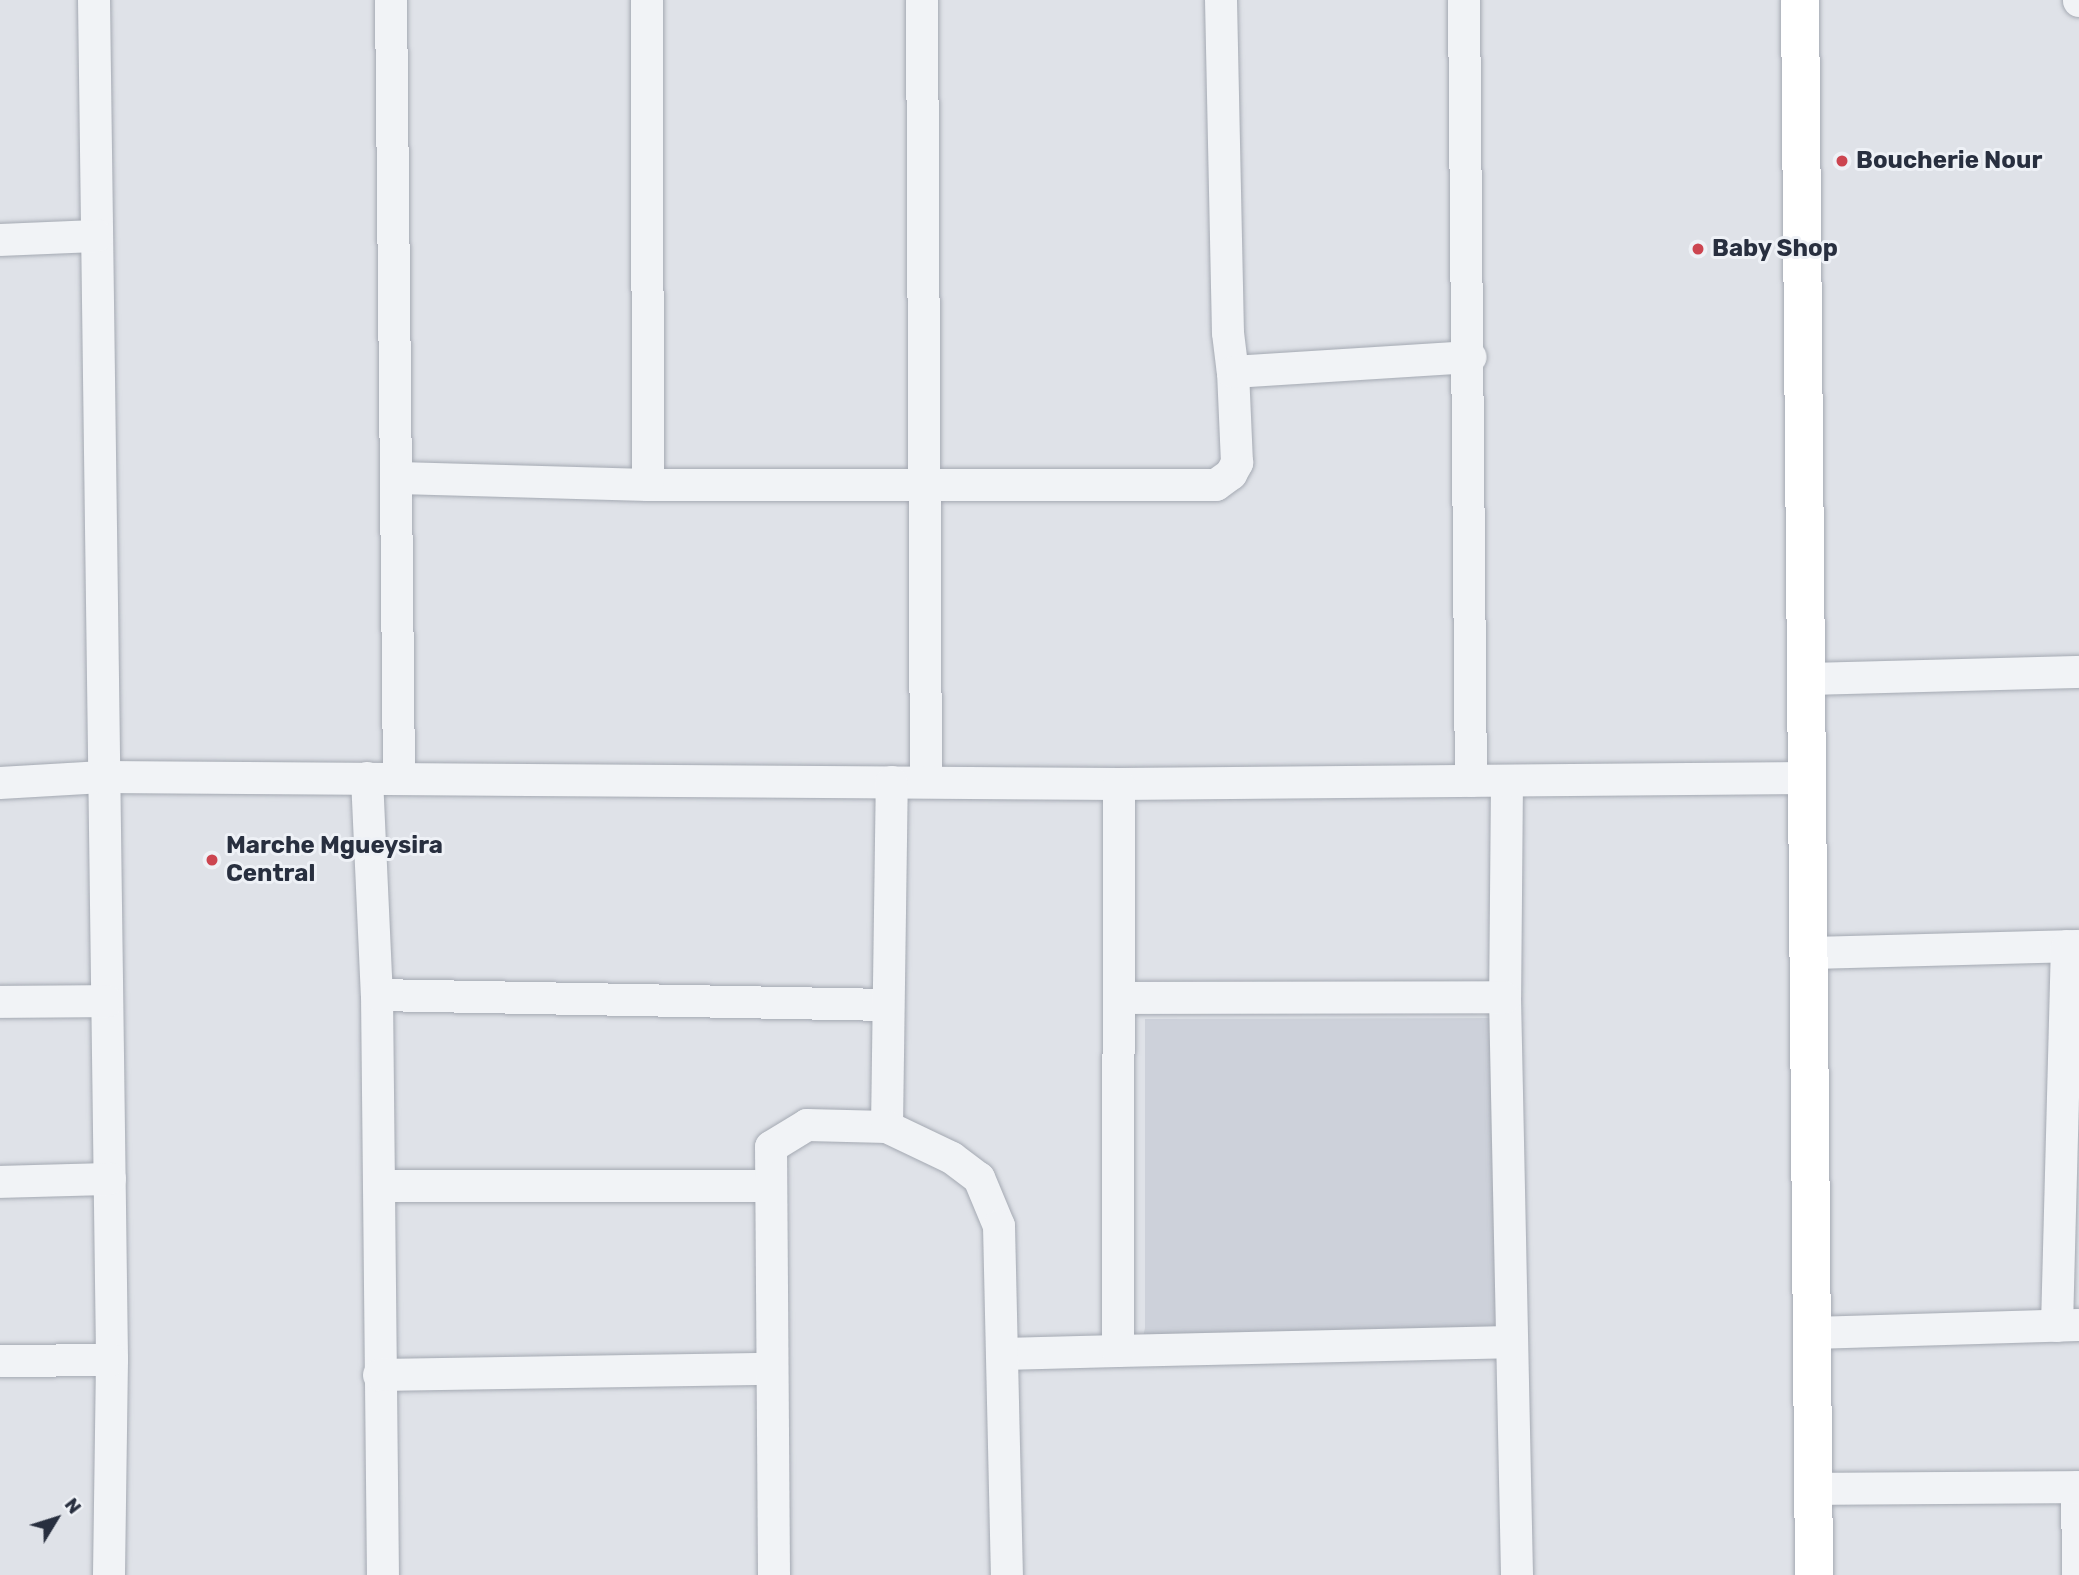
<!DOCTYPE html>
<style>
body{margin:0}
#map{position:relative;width:2079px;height:1575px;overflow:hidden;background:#dfe2e8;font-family:Rubik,sans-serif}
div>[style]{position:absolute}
.built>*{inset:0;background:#cdd1da}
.roads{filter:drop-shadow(0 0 2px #a4a9b2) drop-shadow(0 0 2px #a4a9b2)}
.minor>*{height:32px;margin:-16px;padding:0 16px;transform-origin:16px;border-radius:16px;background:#f1f3f6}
.primary>*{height:38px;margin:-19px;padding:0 19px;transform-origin:19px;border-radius:19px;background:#fff}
.dots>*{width:19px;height:19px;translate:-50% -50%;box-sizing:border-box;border:4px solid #eef1f6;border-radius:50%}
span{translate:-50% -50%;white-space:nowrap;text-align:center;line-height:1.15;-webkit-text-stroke:6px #eef1f6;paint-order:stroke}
.poi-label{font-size:24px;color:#282f3f;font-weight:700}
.left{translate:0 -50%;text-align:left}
.north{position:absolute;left:21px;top:1484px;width:70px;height:70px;-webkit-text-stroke:5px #eef1f6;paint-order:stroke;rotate:52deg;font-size:19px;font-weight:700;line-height:28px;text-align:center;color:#282f3f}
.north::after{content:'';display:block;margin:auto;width:24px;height:32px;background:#282f3f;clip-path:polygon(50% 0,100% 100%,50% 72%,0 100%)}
</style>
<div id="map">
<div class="built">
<div style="clip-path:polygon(1490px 1018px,1500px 1336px,1141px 1345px,1145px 1328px,1145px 1019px)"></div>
</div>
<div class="roads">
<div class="minor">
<div style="left:94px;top:0;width:1360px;rotate:89.24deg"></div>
<div style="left:112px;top:1360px;width:215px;rotate:90.8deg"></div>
<div style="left:391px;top:0;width:778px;rotate:89.41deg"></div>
<div style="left:647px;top:0;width:485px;rotate:89.9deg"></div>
<div style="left:648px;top:485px;width:568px"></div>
<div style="left:1216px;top:485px;width:19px;rotate:-36deg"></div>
<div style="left:1231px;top:474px;width:13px;rotate:-61deg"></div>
<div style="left:1237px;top:463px;width:91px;rotate:-92.5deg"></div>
<div style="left:922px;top:0;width:781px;rotate:89.71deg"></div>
<div style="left:1221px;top:0;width:333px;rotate:88.8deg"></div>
<div style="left:1228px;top:333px;width:39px;rotate:83deg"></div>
<div style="left:1233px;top:372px;width:238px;rotate:-3.6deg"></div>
<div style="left:1464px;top:0;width:781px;rotate:89.49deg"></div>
<div style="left:2079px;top:0;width:1px;rotate:90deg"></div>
<div style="left:0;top:240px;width:97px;rotate:-2.4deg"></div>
<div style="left:399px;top:478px;width:249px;rotate:1.6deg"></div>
<div style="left:1806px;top:679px;width:273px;rotate:-1.5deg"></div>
<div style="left:367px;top:778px;width:217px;rotate:87.4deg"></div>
<div style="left:377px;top:995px;width:580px;rotate:89.41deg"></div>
<div style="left:1507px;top:781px;width:216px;rotate:90.5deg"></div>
<div style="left:1505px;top:997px;width:578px;rotate:88.81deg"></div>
<div style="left:0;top:783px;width:103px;rotate:-3.3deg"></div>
<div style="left:103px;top:777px;width:1016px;rotate:0.39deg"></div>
<div style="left:1119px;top:784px;width:688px;rotate:-0.5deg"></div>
<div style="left:1809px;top:953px;width:270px;rotate:-1.5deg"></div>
<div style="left:377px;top:995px;width:511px;rotate:1.12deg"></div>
<div style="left:1119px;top:998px;width:386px;rotate:-0.1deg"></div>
<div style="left:0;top:1002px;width:107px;rotate:-0.5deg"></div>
<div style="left:887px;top:1127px;width:345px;rotate:-89.2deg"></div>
<div style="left:0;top:1182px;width:110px;rotate:-1.6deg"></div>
<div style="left:379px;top:1186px;width:391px"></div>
<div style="left:2057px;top:1326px;width:380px;rotate:-88.5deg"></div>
<div style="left:1812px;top:1333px;width:267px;rotate:-1.7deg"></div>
<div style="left:1118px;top:1351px;width:394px;rotate:-1.3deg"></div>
<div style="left:1003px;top:1354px;width:115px;rotate:-1.5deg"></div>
<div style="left:1118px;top:1351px;width:567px;rotate:-89.9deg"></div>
<div style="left:0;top:1361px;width:112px;rotate:-0.5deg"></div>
<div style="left:379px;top:1375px;width:393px;rotate:-0.9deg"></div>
<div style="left:2077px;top:1487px;width:88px;rotate:89.3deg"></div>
<div style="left:1814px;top:1489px;width:265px;rotate:-0.4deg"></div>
<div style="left:774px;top:1575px;width:428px;rotate:-90.4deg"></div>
<div style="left:771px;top:1147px;width:42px;rotate:-31.4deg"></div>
<div style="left:807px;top:1125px;width:80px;rotate:1.4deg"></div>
<div style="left:887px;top:1127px;width:72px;rotate:25.5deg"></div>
<div style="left:952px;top:1158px;width:34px;rotate:37deg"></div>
<div style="left:979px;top:1178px;width:52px;rotate:67.4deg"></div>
<div style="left:999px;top:1226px;width:349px;rotate:88.7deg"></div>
</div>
<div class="primary">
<div style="left:1800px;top:0;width:1575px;rotate:89.49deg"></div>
</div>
</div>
<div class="dots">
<div style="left:1842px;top:161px;background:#cc4550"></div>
<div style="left:1698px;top:249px;background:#cc4550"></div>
<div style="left:212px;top:860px;background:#cc4550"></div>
</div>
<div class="poi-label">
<span class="left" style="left:1856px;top:161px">Boucherie Nour</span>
<span class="left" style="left:1712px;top:249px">Baby Shop</span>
<span class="left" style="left:226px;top:860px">Marche Mgueysira<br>Central</span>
</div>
<div class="north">N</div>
</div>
